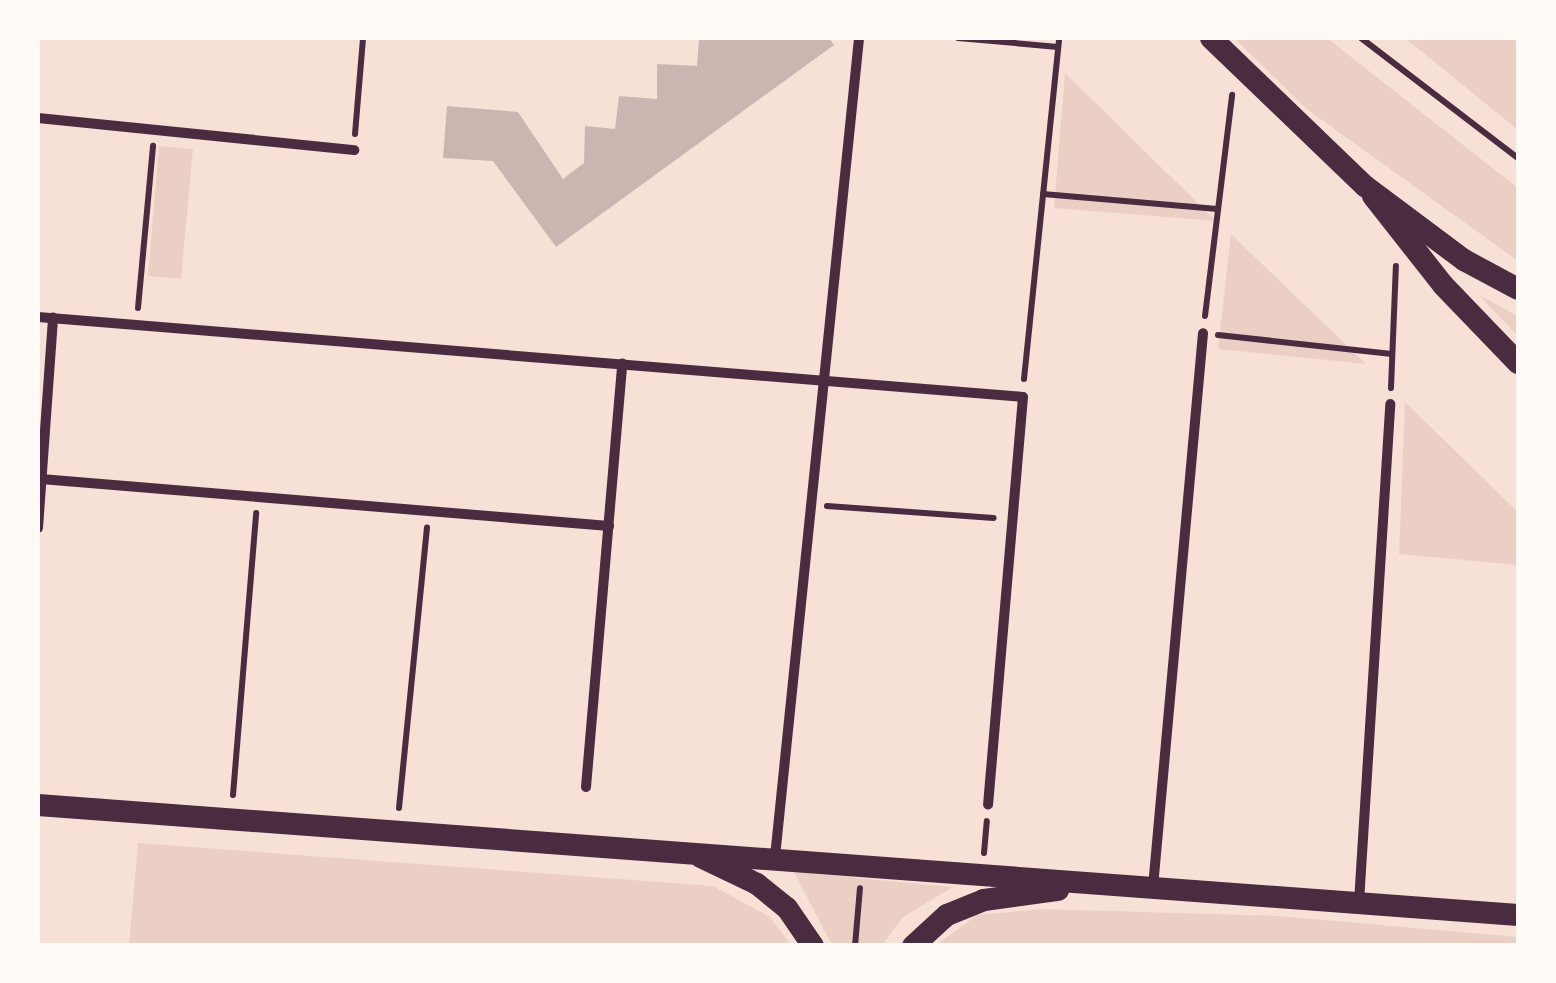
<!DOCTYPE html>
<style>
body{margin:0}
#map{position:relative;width:1556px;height:983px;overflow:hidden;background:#f7e1d7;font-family:"Asap Condensed",sans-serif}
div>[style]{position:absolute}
.green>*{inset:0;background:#ebcfc5}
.building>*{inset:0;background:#ccb4b1}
.path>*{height:6px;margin:-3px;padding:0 3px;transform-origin:3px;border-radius:3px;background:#4a2c40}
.service>*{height:6px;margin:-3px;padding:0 3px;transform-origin:3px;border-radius:3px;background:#4a2c40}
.minor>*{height:10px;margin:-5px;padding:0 5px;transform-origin:5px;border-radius:5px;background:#4a2c40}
.primary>*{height:22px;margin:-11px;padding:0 11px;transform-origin:11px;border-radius:11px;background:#4a2c40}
.trunk>*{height:22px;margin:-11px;padding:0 11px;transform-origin:11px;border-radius:11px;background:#4a2c40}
span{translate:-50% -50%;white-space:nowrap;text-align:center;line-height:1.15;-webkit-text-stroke:8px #fffaf5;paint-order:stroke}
.frame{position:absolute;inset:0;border:40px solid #fffaf5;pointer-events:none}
</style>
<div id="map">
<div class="green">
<div style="clip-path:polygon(1234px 38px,1327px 38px,1518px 188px,1518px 261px,1308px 110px)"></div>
<div style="clip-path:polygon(1405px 38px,1518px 38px,1518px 130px)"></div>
<div style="clip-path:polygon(1065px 73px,1216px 221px,1054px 208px)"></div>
<div style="clip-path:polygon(159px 146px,193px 149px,181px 279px,148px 276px)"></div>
<div style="clip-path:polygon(1231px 234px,1366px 364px,1218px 349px)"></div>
<div style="clip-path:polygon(1479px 295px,1518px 316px,1518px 336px)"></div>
<div style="clip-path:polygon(1405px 402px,1518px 512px,1518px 565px,1399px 554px)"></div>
<div style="clip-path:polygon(138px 843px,713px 886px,770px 917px,791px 945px,129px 945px)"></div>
<div style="clip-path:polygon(794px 872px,953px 887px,903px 917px,882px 945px,832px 945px)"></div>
<div style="clip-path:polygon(1042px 909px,1278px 916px,1518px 937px,1518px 946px,935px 946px,977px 915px)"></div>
</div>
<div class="building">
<div style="clip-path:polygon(699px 38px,829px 38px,834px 45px,556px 247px,493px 161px,443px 158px,447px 106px,518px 112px,563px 179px,584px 163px,585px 126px,615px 129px,619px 96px,657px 99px,657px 64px,697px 66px)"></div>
</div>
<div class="path">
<div style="left:958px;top:38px;width:100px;rotate:5.1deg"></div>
<div style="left:355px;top:134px;width:96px;rotate:-85.2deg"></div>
<div style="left:1043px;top:194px;width:175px;rotate:4.9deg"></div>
<div style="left:138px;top:308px;width:163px;rotate:-84.7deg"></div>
<div style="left:1205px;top:316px;width:223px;rotate:-83deg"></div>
<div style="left:1218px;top:335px;width:175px;rotate:6.2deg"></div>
<div style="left:1024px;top:379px;width:343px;rotate:-84.1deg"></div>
<div style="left:1391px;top:388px;width:122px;rotate:-87.7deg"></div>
<div style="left:827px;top:506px;width:167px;rotate:4.1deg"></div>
<div style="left:233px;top:795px;width:283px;rotate:-85.3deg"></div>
<div style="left:399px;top:808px;width:282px;rotate:-84.3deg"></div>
<div style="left:984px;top:853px;width:32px;rotate:-85deg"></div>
<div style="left:855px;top:946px;width:58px;rotate:-85.1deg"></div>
</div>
<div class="service">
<div style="left:1361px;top:38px;width:198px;rotate:37.4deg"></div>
</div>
<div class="minor">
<div style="left:38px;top:118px;width:318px;rotate:5.8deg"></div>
<div style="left:38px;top:317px;width:988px;rotate:4.64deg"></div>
<div style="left:1023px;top:397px;width:409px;rotate:94.9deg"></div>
<div style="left:41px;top:479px;width:570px;rotate:4.73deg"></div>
<div style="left:38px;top:528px;width:211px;rotate:-85.9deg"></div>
<div style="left:586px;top:787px;width:425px;rotate:-85.1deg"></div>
<div style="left:775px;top:857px;width:823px;rotate:-84.14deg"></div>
<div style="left:1153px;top:887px;width:556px;rotate:-84.84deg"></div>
<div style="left:1359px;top:902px;width:499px;rotate:-86.4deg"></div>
</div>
<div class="primary">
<div style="left:1373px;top:196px;width:113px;rotate:51.8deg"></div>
<div style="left:1443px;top:285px;width:108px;rotate:46.1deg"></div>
<div style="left:38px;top:805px;width:1484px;rotate:4.25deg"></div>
<div style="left:701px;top:857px;width:62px;rotate:25.7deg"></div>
<div style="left:757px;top:884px;width:38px;rotate:39deg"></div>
<div style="left:787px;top:908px;width:46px;rotate:55.6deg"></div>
<div style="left:913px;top:946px;width:46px;rotate:-42.4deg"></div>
<div style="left:947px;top:915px;width:40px;rotate:-22deg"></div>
<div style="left:984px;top:900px;width:75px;rotate:-7.7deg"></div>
</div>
<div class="trunk">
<div style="left:1211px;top:38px;width:214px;rotate:43.9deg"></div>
<div style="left:1365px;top:186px;width:124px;rotate:36.8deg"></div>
<div style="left:1464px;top:260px;width:61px;rotate:28.2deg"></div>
</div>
<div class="frame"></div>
</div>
